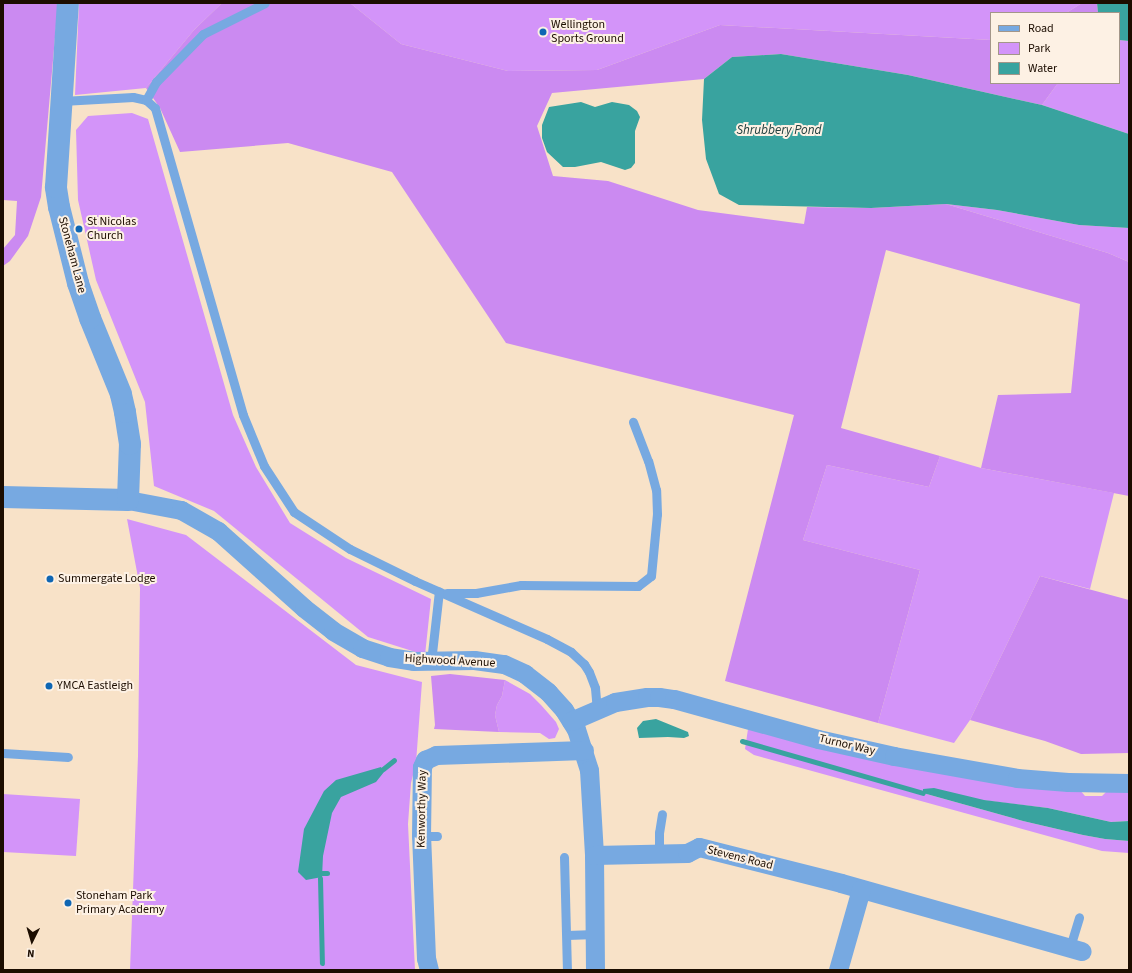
<!DOCTYPE html>
<style>
body{margin:0}
#map{position:relative;width:1132px;height:973px;overflow:hidden;background:#f8e2c8;font-family:"Source Sans 3",sans-serif}
div>[style]{position:absolute}
.green>*{inset:0;background:#d394f9}
.forest>*{inset:0;background:#cb8af1}
.water>*{inset:0;background:#39a39f}
.stream>*{height:5px;margin:-2.5px;padding:0 2.5px;transform-origin:2.5px;border-radius:2.5px;background:#39a39f}
.service>*{height:9px;margin:-4.5px;padding:0 4.5px;transform-origin:4.5px;border-radius:4.5px;background:#77a9e1}
.minor>*{height:19px;margin:-9.5px;padding:0 9.5px;transform-origin:9.5px;border-radius:9.5px;background:#77a9e1}
.tertiary>*{height:22px;margin:-11px;padding:0 11px;transform-origin:11px;border-radius:11px;background:#77a9e1}
.dots>*{width:11px;height:11px;translate:-50% -50%;box-sizing:border-box;border:2px solid #fdf1e4;border-radius:50%}
span{translate:-50% -50%;white-space:nowrap;text-align:center;line-height:1.15;-webkit-text-stroke:4px #fdf1e4;paint-order:stroke}
.poi-label{font-size:12px;color:#1c0d00}
.left{translate:0 -50%;text-align:left}
.street-label{font-size:12px;color:#1c0d00}
.water-label{font-size:13px;color:#224140;font-style:italic}
.frame{position:absolute;inset:0;border:4px solid #1c0d00;pointer-events:none}
.legend{position:absolute;left:990px;top:12px;width:130px;height:72px;box-sizing:border-box;background:#fdf1e4;border:1px solid #a39689;margin:0;padding:5px 7px;list-style:none;font-size:12px;color:#1c0d00}
.legend li{display:flex;align-items:center;gap:8px;height:20px}
.legend b{width:20px;border:1px solid #a39689}
.north{position:absolute;left:12px;top:921px;width:40px;height:40px;-webkit-text-stroke:3px #fdf1e4;paint-order:stroke;rotate:185deg;font-size:11px;font-weight:700;line-height:16px;text-align:center;color:#1c0d00}
.north::after{content:'';display:block;margin:auto;width:14px;height:18px;background:#1c0d00;clip-path:polygon(50% 0,100% 100%,50% 72%,0 100%)}
</style>
<div id="map">
<div class="green">
<div style="clip-path:polygon(79px 3px,222px 3px,194px 30px,146px 88px,75px 95px)"></div>
<div style="clip-path:polygon(350px 3px,1082px 3px,1066px 13px,991px 13px,991px 40px,720px 25px,597px 70px,508px 71px,401px 44px)"></div>
<div style="clip-path:polygon(1119px 40px,1129px 41px,1129px 134px,1042px 105px,1058px 83px,1119px 83px)"></div>
<div style="clip-path:polygon(132px 113px,148px 119px,233px 415px,256px 467px,290px 523px,346px 558px,431px 599px,425px 655px,368px 637px,214px 511px,154px 486px,145px 402px,96px 280px,78px 200px,76px 130px,88px 116px)"></div>
<div style="clip-path:polygon(946px 204px,997px 210px,1079px 225px,1129px 228px,1129px 262px,1108px 253px)"></div>
<div style="clip-path:polygon(940px 456px,981px 468px,1114px 493px,1090px 589px,1040px 576px,970px 720px,954px 743px,878px 723px,920px 570px,803px 540px,827px 465px,929px 487px)"></div>
<div style="clip-path:polygon(127px 519px,186px 535px,356px 665px,422px 682px,416px 763px,411px 783px,408px 824px,415px 970px,130px 970px,138px 756px,140px 588px)"></div>
<div style="clip-path:polygon(505px 680px,530px 694px,541px 705px,556px 722px,559px 729px,555px 738px,549px 739px,540px 733px,499px 732px,495px 715px,497px 705px,502px 696px)"></div>
<div style="clip-path:polygon(748px 729px,1079px 789px,1085px 796px,1102px 796px,1108px 790px,1129px 790px,1129px 821px,1111px 822px,1048px 808px,923px 793px,1023px 821px,1083px 835px,1105px 839px,1129px 841px,1129px 853px,1102px 851px,754px 755px,745px 749px)"></div>
<div style="clip-path:polygon(3px 794px,80px 799px,76px 856px,3px 852px)"></div>
</div>
<div class="forest">
<div style="clip-path:polygon(3px 3px,58px 3px,41px 197px,28px 236px,10px 261px,3px 266px,3px 249px,15px 235px,17px 201px,3px 200px)"></div>
<div style="clip-path:polygon(222px 3px,350px 3px,401px 44px,508px 71px,597px 70px,720px 25px,991px 40px,991px 83px,1058px 83px,1042px 105px,908px 75px,781px 54px,732px 57px,704px 79px,552px 93px,537px 126px,553px 176px,608px 181px,698px 210px,804px 224px,807px 207px,871px 208px,946px 204px,1108px 253px,1129px 262px,1129px 496px,981px 468px,998px 395px,1071px 393px,1080px 304px,886px 250px,841px 428px,940px 456px,929px 487px,827px 465px,803px 540px,920px 570px,878px 723px,725px 681px,794px 415px,506px 343px,392px 172px,288px 143px,180px 152px,160px 108px,146px 88px,194px 30px)"></div>
<div style="clip-path:polygon(1082px 3px,1097px 3px,1098px 13px,1066px 13px)"></div>
<div style="clip-path:polygon(1040px 576px,1129px 600px,1129px 753px,1081px 754px,1045px 741px,970px 720px)"></div>
<div style="clip-path:polygon(450px 674px,505px 680px,502px 696px,497px 705px,495px 715px,499px 732px,434px 729px,435px 725px,431px 676px)"></div>
</div>
<div class="water">
<div style="clip-path:polygon(1097px 3px,1129px 3px,1129px 41px,1119px 40px,1119px 13px,1098px 13px)"></div>
<div style="clip-path:polygon(781px 54px,908px 75px,1042px 105px,1129px 134px,1129px 228px,1079px 225px,997px 210px,946px 204px,871px 208px,739px 205px,719px 194px,706px 159px,702px 120px,704px 79px,732px 57px)"></div>
<div style="clip-path:polygon(581px 102px,595px 107px,612px 102px,629px 105px,637px 111px,640px 117px,635px 131px,635px 163px,631px 168px,625px 170px,601px 162px,575px 167px,563px 167px,547px 152px,542px 138px,542px 125px,549px 107px)"></div>
<div style="clip-path:polygon(656px 719px,688px 732px,689px 736px,684px 738px,668px 737px,639px 738px,637px 728px,643px 721px)"></div>
<div style="clip-path:polygon(381px 767px,384px 772px,376px 782px,341px 797px,332px 813px,323px 856px,322px 877px,306px 880px,298px 872px,304px 829px,324px 791px,336px 780px)"></div>
<div style="clip-path:polygon(934px 788px,984px 800px,1048px 808px,1111px 822px,1129px 821px,1129px 841px,1105px 839px,1083px 835px,1023px 821px,923px 793px,923px 789px)"></div>
</div>
<div class="stream">
<div style="left:742px;top:741px;width:188px;rotate:16deg"></div>
<div style="left:383px;top:769px;width:14px;rotate:-39deg"></div>
<div style="left:322px;top:873px;width:5px"></div>
<div style="left:320px;top:878px;width:85px;rotate:88.7deg"></div>
</div>
<div class="service">
<div style="left:146px;top:100px;width:21px;rotate:-61deg"></div>
<div style="left:156px;top:82px;width:67px;rotate:-45.6deg"></div>
<div style="left:203px;top:34px;width:69px;rotate:-26.6deg"></div>
<div style="left:62px;top:101px;width:71px;rotate:-3.2deg"></div>
<div style="left:133px;top:97px;width:13px;rotate:13deg"></div>
<div style="left:146px;top:100px;width:12px;rotate:42deg"></div>
<div style="left:155px;top:108px;width:319px;rotate:74deg"></div>
<div style="left:243px;top:415px;width:55px;rotate:67.6deg"></div>
<div style="left:264px;top:466px;width:55px;rotate:56.9deg"></div>
<div style="left:294px;top:512px;width:67px;rotate:33.5deg"></div>
<div style="left:350px;top:549px;width:72px;rotate:26.2deg"></div>
<div style="left:415px;top:581px;width:144px;rotate:23.7deg"></div>
<div style="left:547px;top:639px;width:27px;rotate:28deg"></div>
<div style="left:571px;top:652px;width:18px;rotate:43deg"></div>
<div style="left:584px;top:664px;width:9px;rotate:58deg"></div>
<div style="left:589px;top:672px;width:17px;rotate:69deg"></div>
<div style="left:595px;top:688px;width:21px;rotate:85deg"></div>
<div style="left:447px;top:593px;width:29px"></div>
<div style="left:476px;top:593px;width:46px;rotate:-10.1deg"></div>
<div style="left:521px;top:585px;width:117px;rotate:0.5deg"></div>
<div style="left:638px;top:586px;width:16px;rotate:-38deg"></div>
<div style="left:651px;top:576px;width:62px;rotate:-84.5deg"></div>
<div style="left:657px;top:514px;width:24px;rotate:-92deg"></div>
<div style="left:656px;top:490px;width:30px;rotate:-105deg"></div>
<div style="left:648px;top:461px;width:42px;rotate:-111deg"></div>
<div style="left:431px;top:662px;width:71px;rotate:-83.6deg"></div>
<div style="left:3px;top:753px;width:65px;rotate:3.5deg"></div>
<div style="left:421px;top:836px;width:16px"></div>
<div style="left:659px;top:853px;width:20px;rotate:-90deg"></div>
<div style="left:659px;top:833px;width:19px;rotate:-81deg"></div>
<div style="left:564px;top:857px;width:113px;rotate:88.5deg"></div>
<div style="left:567px;top:935px;width:28px;rotate:-2deg"></div>
<div style="left:1070px;top:947px;width:31px;rotate:-73deg"></div>
</div>
<div class="minor">
<div style="left:128px;top:500px;width:54px;rotate:10.7deg"></div>
<div style="left:181px;top:510px;width:43px;rotate:29.6deg"></div>
<div style="left:218px;top:531px;width:115px;rotate:41.8deg"></div>
<div style="left:304px;top:608px;width:37px;rotate:38deg"></div>
<div style="left:333px;top:631px;width:34px;rotate:30deg"></div>
<div style="left:362px;top:648px;width:28px;rotate:18deg"></div>
<div style="left:389px;top:657px;width:24px;rotate:9deg"></div>
<div style="left:413px;top:661px;width:61px;rotate:-0.9deg"></div>
<div style="left:474px;top:660px;width:30px;rotate:8deg"></div>
<div style="left:504px;top:664px;width:23px;rotate:25deg"></div>
<div style="left:525px;top:674px;width:29px;rotate:38deg"></div>
<div style="left:548px;top:692px;width:24px;rotate:48deg"></div>
<div style="left:564px;top:710px;width:22px;rotate:58deg"></div>
<div style="left:576px;top:729px;width:43px;rotate:72.4deg"></div>
<div style="left:589px;top:770px;width:85px;rotate:86.6deg"></div>
<div style="left:594px;top:855px;width:115px;rotate:89.5deg"></div>
<div style="left:571px;top:721px;width:48px;rotate:-23.4deg"></div>
<div style="left:615px;top:702px;width:32px;rotate:-9deg"></div>
<div style="left:647px;top:697px;width:12px"></div>
<div style="left:659px;top:697px;width:15px;rotate:8deg"></div>
<div style="left:674px;top:699px;width:149px;rotate:15.5deg"></div>
<div style="left:818px;top:739px;width:78px;rotate:12.6deg"></div>
<div style="left:894px;top:756px;width:125px;rotate:10.1deg"></div>
<div style="left:1017px;top:778px;width:51px;rotate:4.5deg"></div>
<div style="left:1068px;top:782px;width:61px;rotate:0.9deg"></div>
<div style="left:594px;top:855px;width:93px;rotate:-1.2deg"></div>
<div style="left:687px;top:853px;width:13px;rotate:-27deg"></div>
<div style="left:699px;top:847px;width:146px;rotate:14.2deg"></div>
<div style="left:841px;top:883px;width:250px;rotate:15.8deg"></div>
<div style="left:429px;top:970px;width:12px;rotate:-104deg"></div>
<div style="left:426px;top:958px;width:122px;rotate:-92.3deg"></div>
<div style="left:421px;top:836px;width:69px;rotate:-89.2deg"></div>
<div style="left:422px;top:767px;width:8px;rotate:-67deg"></div>
<div style="left:425px;top:760px;width:12px;rotate:-24deg"></div>
<div style="left:436px;top:755px;width:148px;rotate:-1.9deg"></div>
<div style="left:838px;top:970px;width:84px;rotate:-74.1deg"></div>
</div>
<div class="tertiary">
<div style="left:3px;top:497px;width:125px;rotate:1.4deg"></div>
<div style="left:128px;top:500px;width:56px;rotate:-88deg"></div>
<div style="left:130px;top:444px;width:32px;rotate:-99deg"></div>
<div style="left:125px;top:412px;width:18px;rotate:-103deg"></div>
<div style="left:121px;top:394px;width:82px;rotate:-112.2deg"></div>
<div style="left:90px;top:318px;width:37px;rotate:-109deg"></div>
<div style="left:78px;top:283px;width:78px;rotate:-104deg"></div>
<div style="left:59px;top:207px;width:20px;rotate:-99deg"></div>
<div style="left:56px;top:187px;width:184px;rotate:-86.3deg"></div>
</div>
<div class="dots">
<div style="left:543px;top:32px;background:#0f66b3"></div>
<div style="left:79px;top:229px;background:#0f66b3"></div>
<div style="left:50px;top:579px;background:#0f66b3"></div>
<div style="left:49px;top:686px;background:#0f66b3"></div>
<div style="left:68px;top:903px;background:#0f66b3"></div>
</div>
<div class="poi-label">
<span class="left" style="left:551px;top:32px">Wellington<br>Sports Ground</span>
<span class="left" style="left:87px;top:229px">St Nicolas<br>Church</span>
<span class="left" style="left:58px;top:579px">Summergate Lodge</span>
<span class="left" style="left:57px;top:686px">YMCA Eastleigh</span>
<span class="left" style="left:76px;top:903px">Stoneham Park<br>Primary Academy</span>
</div>
<div class="street-label">
<span style="left:72px;top:255px;rotate:75deg">Stoneham Lane</span>
<span style="left:450px;top:661px;rotate:3deg">Highwood Avenue</span>
<span style="left:847px;top:745px;rotate:13deg">Turnor Way</span>
<span style="left:422px;top:809px;rotate:-89deg">Kenworthy Way</span>
<span style="left:740px;top:858px;rotate:14deg">Stevens Road</span>
</div>
<div class="water-label">
<span style="left:779px;top:130px">Shrubbery Pond</span>
</div>
<div class="frame"></div>
<ul class="legend">
<li><b style="height:5px;background:#77a9e1"></b>Road</li>
<li><b style="height:11px;background:#d394f9"></b>Park</li>
<li><b style="height:11px;background:#39a39f"></b>Water</li>
</ul>
<div class="north">N</div>
</div>
